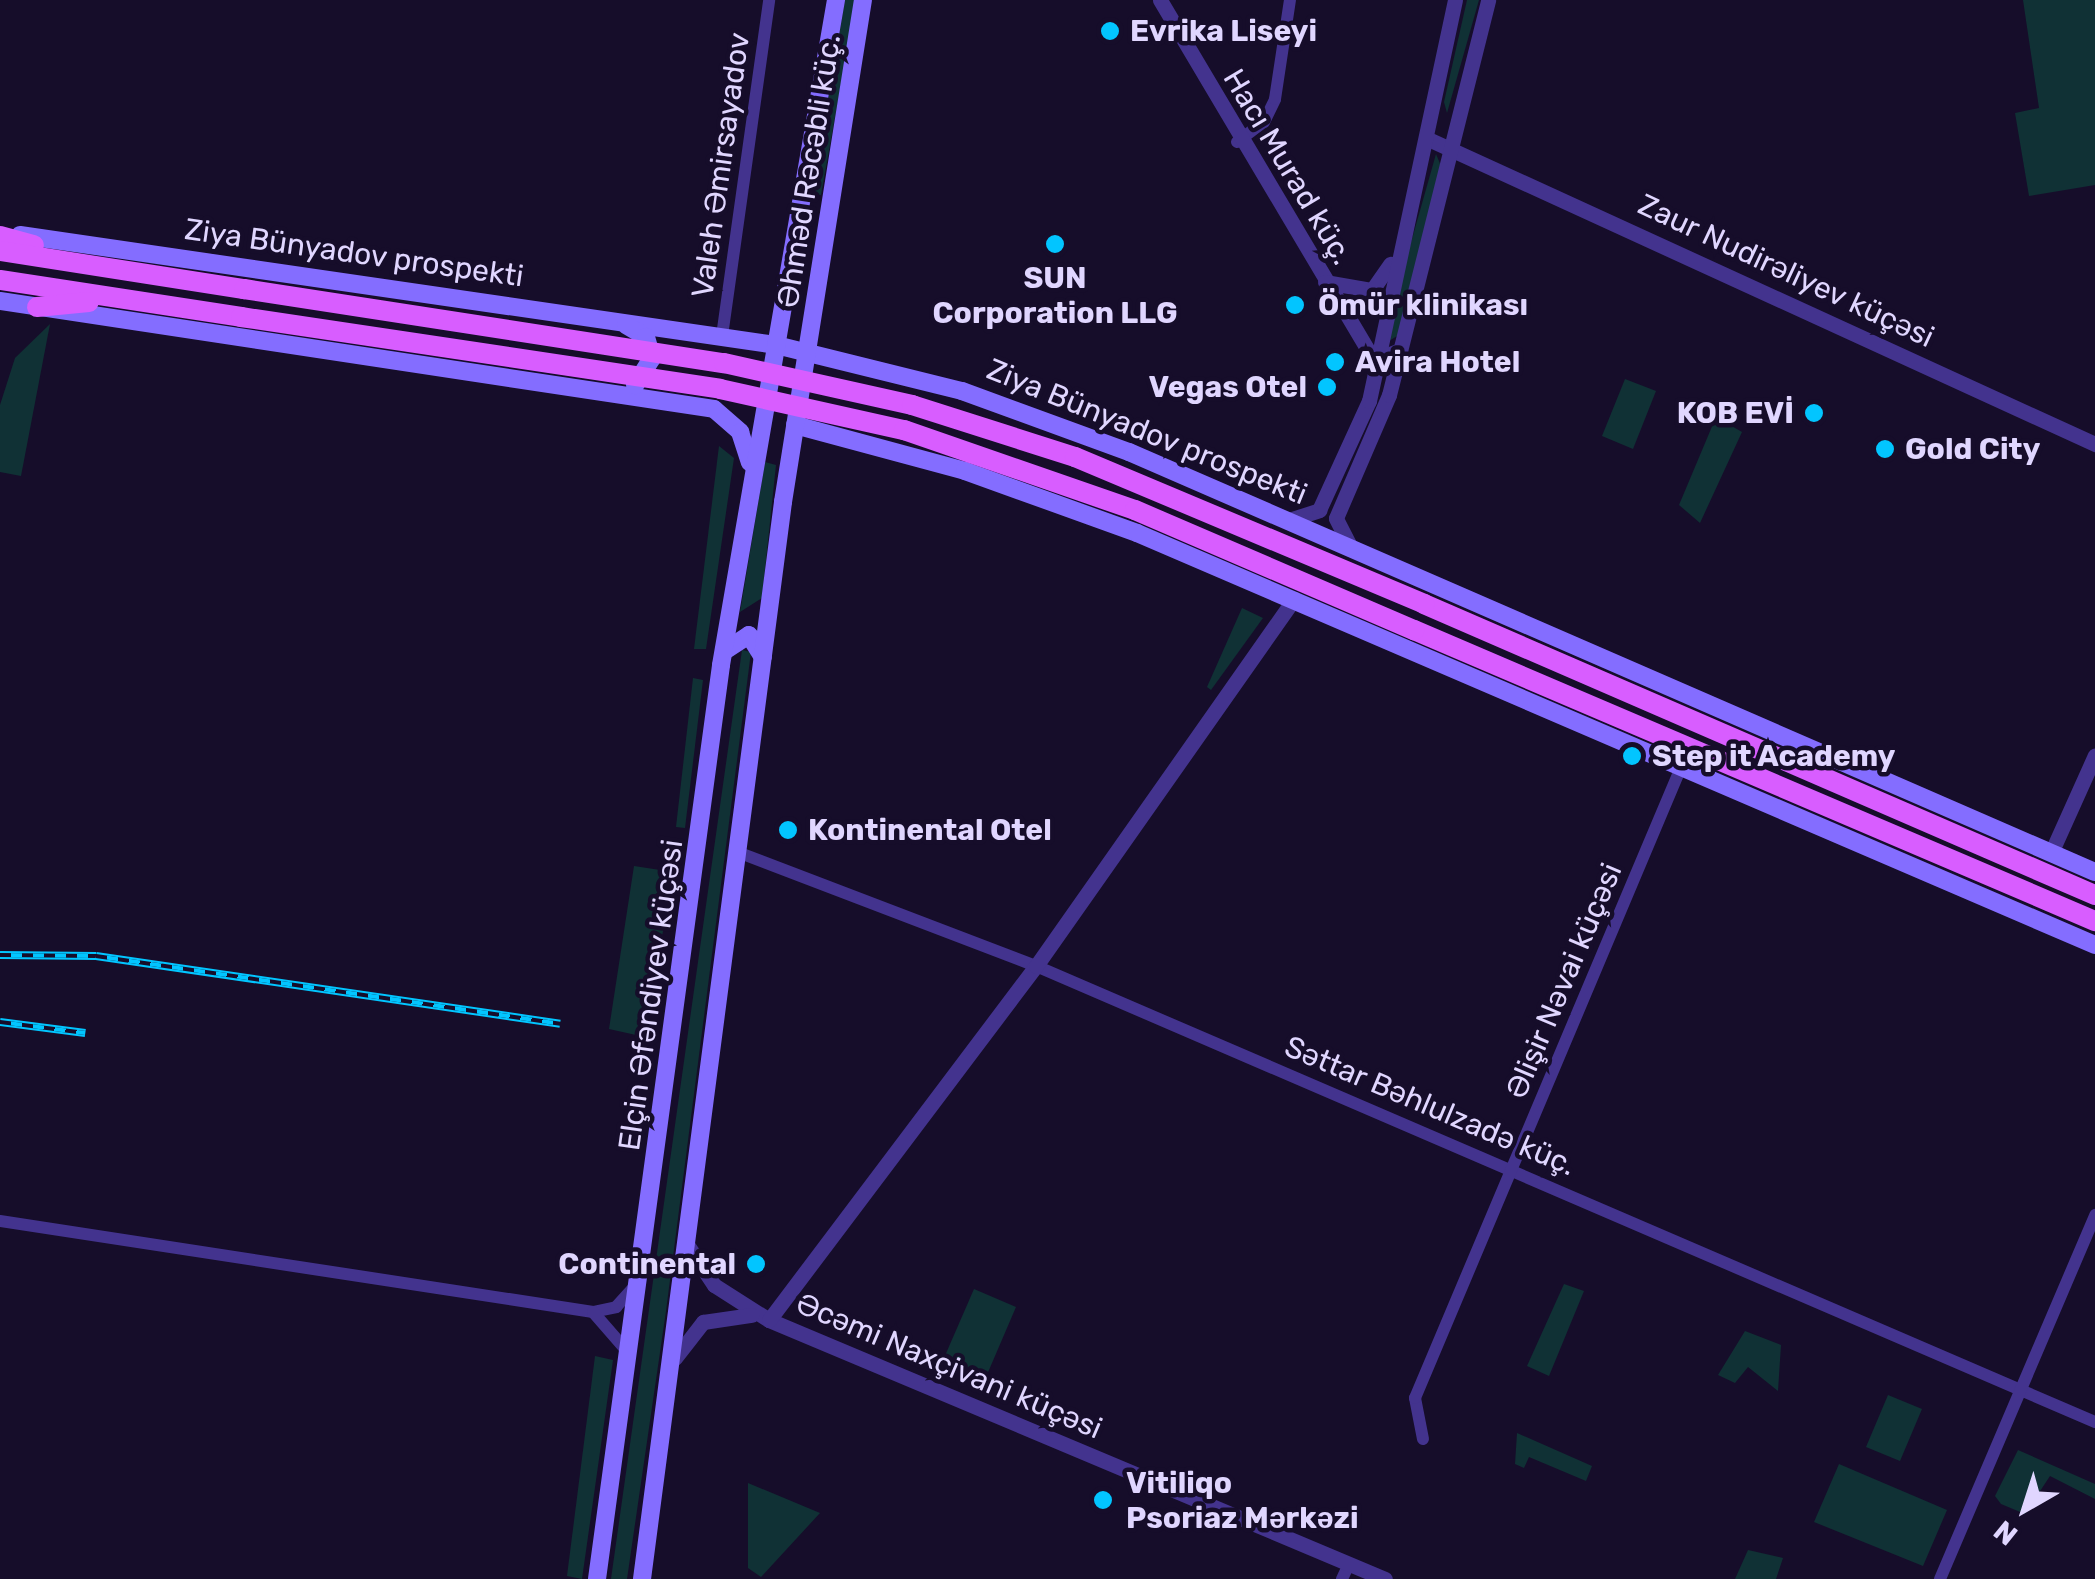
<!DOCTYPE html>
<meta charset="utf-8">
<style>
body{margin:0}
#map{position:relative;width:2095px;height:1579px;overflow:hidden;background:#160d2a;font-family:Rubik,sans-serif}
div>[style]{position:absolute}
.green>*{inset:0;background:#103135}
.minor>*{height:12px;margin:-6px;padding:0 6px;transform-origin:6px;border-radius:6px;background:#43338e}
.tertiary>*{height:15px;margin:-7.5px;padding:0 7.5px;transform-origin:7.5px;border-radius:7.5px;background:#43338e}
.secondary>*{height:18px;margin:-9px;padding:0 9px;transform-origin:9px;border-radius:9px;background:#846dff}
.primary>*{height:20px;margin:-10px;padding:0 10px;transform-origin:10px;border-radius:10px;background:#d85dff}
.rail>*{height:8px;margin-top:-4px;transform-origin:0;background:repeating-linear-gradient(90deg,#160d2a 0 11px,#02c5ff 0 22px);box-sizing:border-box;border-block:2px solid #02c5ff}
.primary-bridge>*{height:20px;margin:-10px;padding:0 10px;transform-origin:10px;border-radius:10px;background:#d85dff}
.dots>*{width:28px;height:28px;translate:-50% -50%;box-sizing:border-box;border:5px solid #160d2a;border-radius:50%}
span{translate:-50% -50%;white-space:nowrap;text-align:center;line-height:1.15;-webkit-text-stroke:9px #160d2a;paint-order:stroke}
.poi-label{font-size:30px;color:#e0d6ff;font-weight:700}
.left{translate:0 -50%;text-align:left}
.right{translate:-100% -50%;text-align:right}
.street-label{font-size:30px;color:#e0d6ff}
.north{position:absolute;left:1975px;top:1459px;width:100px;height:100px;-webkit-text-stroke:8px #160d2a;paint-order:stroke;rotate:219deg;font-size:28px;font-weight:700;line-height:40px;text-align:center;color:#e0d6ff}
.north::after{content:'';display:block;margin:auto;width:35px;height:45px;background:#e0d6ff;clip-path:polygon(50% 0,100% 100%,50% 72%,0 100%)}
</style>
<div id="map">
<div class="green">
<div style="clip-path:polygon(845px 0,856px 0,821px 195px,812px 194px)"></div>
<div style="clip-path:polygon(1467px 0,1479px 0,1447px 113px,1444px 102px)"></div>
<div style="clip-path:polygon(2023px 0,2095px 0,2095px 185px,2029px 196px,2015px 113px,2039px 108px)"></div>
<div style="clip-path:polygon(1436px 154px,1441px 166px,1399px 335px,1382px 345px)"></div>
<div style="clip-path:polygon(50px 324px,21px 476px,0 472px,0 405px,15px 358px)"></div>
<div style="clip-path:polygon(1625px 379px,1656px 391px,1633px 449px,1602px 436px)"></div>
<div style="clip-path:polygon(1716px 417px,1742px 432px,1700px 523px,1679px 505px)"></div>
<div style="clip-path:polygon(719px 446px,734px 458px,706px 649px,694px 649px)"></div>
<div style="clip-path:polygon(765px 462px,776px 465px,762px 598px,740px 612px)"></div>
<div style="clip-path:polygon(1242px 608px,1263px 618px,1211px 690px,1207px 687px)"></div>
<div style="clip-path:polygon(742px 650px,751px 652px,666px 1311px,627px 1579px,611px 1579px)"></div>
<div style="clip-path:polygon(693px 678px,703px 680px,685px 828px,676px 827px)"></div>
<div style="clip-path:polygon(634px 866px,673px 872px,645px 1037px,609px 1029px)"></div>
<div style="clip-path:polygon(1564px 1284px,1584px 1291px,1549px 1376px,1527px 1366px)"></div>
<div style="clip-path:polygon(974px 1289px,1016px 1307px,986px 1377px,944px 1358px)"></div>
<div style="clip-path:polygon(1745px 1331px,1781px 1345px,1778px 1391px,1748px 1367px,1735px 1383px,1718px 1375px)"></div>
<div style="clip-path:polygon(595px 1356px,613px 1360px,582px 1579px,567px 1576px)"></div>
<div style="clip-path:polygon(1888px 1395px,1922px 1409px,1900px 1461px,1866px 1447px)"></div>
<div style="clip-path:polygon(1517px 1433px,1592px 1466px,1586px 1481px,1529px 1457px,1524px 1468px,1515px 1464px)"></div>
<div style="clip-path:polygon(2018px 1450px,2095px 1484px,2095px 1499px,2050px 1476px,2025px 1514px,2001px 1504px,1995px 1496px)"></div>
<div style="clip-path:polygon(1839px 1464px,1947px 1510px,1923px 1566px,1814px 1522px)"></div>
<div style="clip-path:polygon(748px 1483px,820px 1513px,761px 1577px,748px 1568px)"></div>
<div style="clip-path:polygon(1748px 1550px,1783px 1558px,1776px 1579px,1735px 1579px)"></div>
</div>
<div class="minor">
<div style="left:1237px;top:142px;width:34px;rotate:-37deg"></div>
<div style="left:1264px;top:122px;width:25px;rotate:-64deg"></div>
<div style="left:1275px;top:99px;width:100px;rotate:-81.4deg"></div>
<div style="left:722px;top:336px;width:339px;rotate:-82deg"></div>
<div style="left:740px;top:853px;width:317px;rotate:20.9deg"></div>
<div style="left:1036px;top:966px;width:1153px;rotate:23.3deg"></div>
<div style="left:0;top:1221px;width:600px;rotate:8.72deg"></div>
<div style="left:593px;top:1312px;width:24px;rotate:-12deg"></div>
<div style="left:616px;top:1307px;width:28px;rotate:-48deg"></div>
<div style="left:593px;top:1312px;width:52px;rotate:48.9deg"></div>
<div style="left:1423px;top:1439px;width:42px;rotate:-101deg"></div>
<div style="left:1415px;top:1398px;width:687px;rotate:-67.13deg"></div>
<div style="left:1342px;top:1579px;width:17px;rotate:-65deg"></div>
<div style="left:1940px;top:1579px;width:396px;rotate:-66.9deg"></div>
</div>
<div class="tertiary">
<div style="left:1160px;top:0;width:419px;rotate:59.3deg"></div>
<div style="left:1374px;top:360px;width:28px;rotate:-21deg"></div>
<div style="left:1426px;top:138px;width:736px;rotate:24.58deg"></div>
<div style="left:1325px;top:282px;width:48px;rotate:9.7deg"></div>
<div style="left:1372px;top:290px;width:32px;rotate:-55deg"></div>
<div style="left:1289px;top:520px;width:32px;rotate:-18deg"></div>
<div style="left:1319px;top:510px;width:120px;rotate:-65.4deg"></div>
<div style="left:1369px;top:401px;width:410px;rotate:-77.9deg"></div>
<div style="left:1350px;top:546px;width:31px;rotate:-117deg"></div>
<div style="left:1336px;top:518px;width:134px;rotate:-66.7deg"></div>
<div style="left:1389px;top:395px;width:407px;rotate:-75.9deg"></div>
<div style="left:2051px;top:853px;width:107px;rotate:-65.8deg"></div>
<div style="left:688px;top:1246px;width:47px;rotate:56.3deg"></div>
<div style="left:714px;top:1285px;width:65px;rotate:32.5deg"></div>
<div style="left:769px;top:1320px;width:668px;rotate:22.8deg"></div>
<div style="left:769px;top:1320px;width:443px;rotate:-53deg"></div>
<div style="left:1036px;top:966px;width:449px;rotate:-54.9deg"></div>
<div style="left:675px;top:1358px;width:46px;rotate:-52.1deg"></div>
<div style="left:703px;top:1322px;width:49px;rotate:-8.3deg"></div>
</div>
<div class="secondary">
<div style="left:20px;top:235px;width:764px;rotate:8.28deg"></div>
<div style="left:776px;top:345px;width:192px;rotate:13.9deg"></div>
<div style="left:962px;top:391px;width:178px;rotate:20.1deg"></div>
<div style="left:1129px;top:452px;width:1053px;rotate:23.5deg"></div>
<div style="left:0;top:301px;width:722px;rotate:8.6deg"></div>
<div style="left:714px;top:409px;width:35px;rotate:41deg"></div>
<div style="left:740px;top:432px;width:32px;rotate:72deg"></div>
<div style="left:626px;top:325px;width:23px;rotate:31deg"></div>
<div style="left:646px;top:337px;width:22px;rotate:74deg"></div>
<div style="left:652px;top:358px;width:32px;rotate:122deg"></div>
<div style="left:795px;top:425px;width:176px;rotate:15.1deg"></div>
<div style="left:965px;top:471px;width:183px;rotate:19.8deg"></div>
<div style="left:1137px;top:533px;width:1043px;rotate:23.27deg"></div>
<div style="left:726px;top:650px;width:27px;rotate:-33deg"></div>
<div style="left:749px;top:635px;width:26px;rotate:58deg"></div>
<div style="left:597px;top:1579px;width:922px;rotate:-82.27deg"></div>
<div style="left:721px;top:665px;width:675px;rotate:-80.19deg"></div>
<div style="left:642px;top:1579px;width:1086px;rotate:-82.54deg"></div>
<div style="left:783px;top:502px;width:508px;rotate:-80.95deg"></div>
</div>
<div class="primary">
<div style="left:0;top:236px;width:35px;rotate:15deg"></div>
<div style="left:0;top:251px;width:247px;rotate:8.9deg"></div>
<div style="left:0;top:280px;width:244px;rotate:8.7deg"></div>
<div style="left:37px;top:307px;width:52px;rotate:-5.5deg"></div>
<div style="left:1424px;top:604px;width:731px;rotate:23.45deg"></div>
<div style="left:1414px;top:630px;width:741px;rotate:23.14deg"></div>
</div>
<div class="rail">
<div style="left:0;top:955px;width:96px;rotate:0.6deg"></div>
<div style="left:96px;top:956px;width:469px;rotate:8.3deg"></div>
<div style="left:0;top:1022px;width:86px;rotate:7.4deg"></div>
</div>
<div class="primary-bridge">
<div style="left:244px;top:289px;width:486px;rotate:8.8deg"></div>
<div style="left:724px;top:363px;width:193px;rotate:12.6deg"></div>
<div style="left:912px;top:405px;width:171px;rotate:17.7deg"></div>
<div style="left:1075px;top:457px;width:379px;rotate:22.8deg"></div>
<div style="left:241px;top:317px;width:484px;rotate:8.5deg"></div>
<div style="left:720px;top:389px;width:189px;rotate:12.6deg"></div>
<div style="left:904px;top:430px;width:244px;rotate:19.1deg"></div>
<div style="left:1135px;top:510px;width:304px;rotate:23.3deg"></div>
</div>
<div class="dots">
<div style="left:1110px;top:31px;background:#02c5ff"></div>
<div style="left:1055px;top:244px;background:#02c5ff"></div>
<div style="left:1295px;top:305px;background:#02c5ff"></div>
<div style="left:1335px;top:362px;background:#02c5ff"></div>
<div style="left:1327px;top:387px;background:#02c5ff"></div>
<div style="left:1814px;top:413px;background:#02c5ff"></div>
<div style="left:1885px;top:449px;background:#02c5ff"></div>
<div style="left:1632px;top:756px;background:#02c5ff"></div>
<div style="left:788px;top:830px;background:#02c5ff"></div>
<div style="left:756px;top:1264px;background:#02c5ff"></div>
<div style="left:1103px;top:1500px;background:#02c5ff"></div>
</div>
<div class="poi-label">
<span class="left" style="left:1130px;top:31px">Evrika Liseyi</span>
<span style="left:1055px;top:295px">SUN<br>Corporation LLG</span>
<span class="left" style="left:1318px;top:305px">Ömür klinikası</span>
<span class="left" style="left:1355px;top:362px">Avira Hotel</span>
<span class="right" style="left:1307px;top:387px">Vegas Otel</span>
<span class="right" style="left:1794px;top:413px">KOB EVİ</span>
<span class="left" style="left:1905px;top:449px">Gold City</span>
<span class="left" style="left:1652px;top:756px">Step it Academy</span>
<span class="left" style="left:808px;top:830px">Kontinental Otel</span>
<span class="right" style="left:736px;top:1264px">Continental</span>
<span class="left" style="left:1126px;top:1500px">Vitiliqo<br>Psoriaz Mərkəzi</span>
</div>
<div class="street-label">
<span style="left:721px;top:165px;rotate:-82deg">Valeh Əmirsayadov</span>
<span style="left:1288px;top:167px;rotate:59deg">Hacı Murad küç.</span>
<span style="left:809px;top:171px;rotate:-81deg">Əhməd Rəcəbli küç.</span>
<span style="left:354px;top:253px;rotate:8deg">Ziya Bünyadov prospekti</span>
<span style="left:1786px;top:271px;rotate:25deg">Zaur Nudirəliyev küçəsi</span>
<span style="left:1147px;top:432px;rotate:22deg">Ziya Bünyadov prospekti</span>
<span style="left:1564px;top:981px;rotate:-67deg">Əlişir Nəvai küçəsi</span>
<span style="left:651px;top:995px;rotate:-82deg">Elçin Əfəndiyev küçəsi</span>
<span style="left:1430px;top:1106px;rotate:23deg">Səttar Bəhlulzadə küç.</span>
<span style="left:949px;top:1366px;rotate:23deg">Əcəmi Naxçivani küçəsi</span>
</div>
<div class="north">N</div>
</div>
